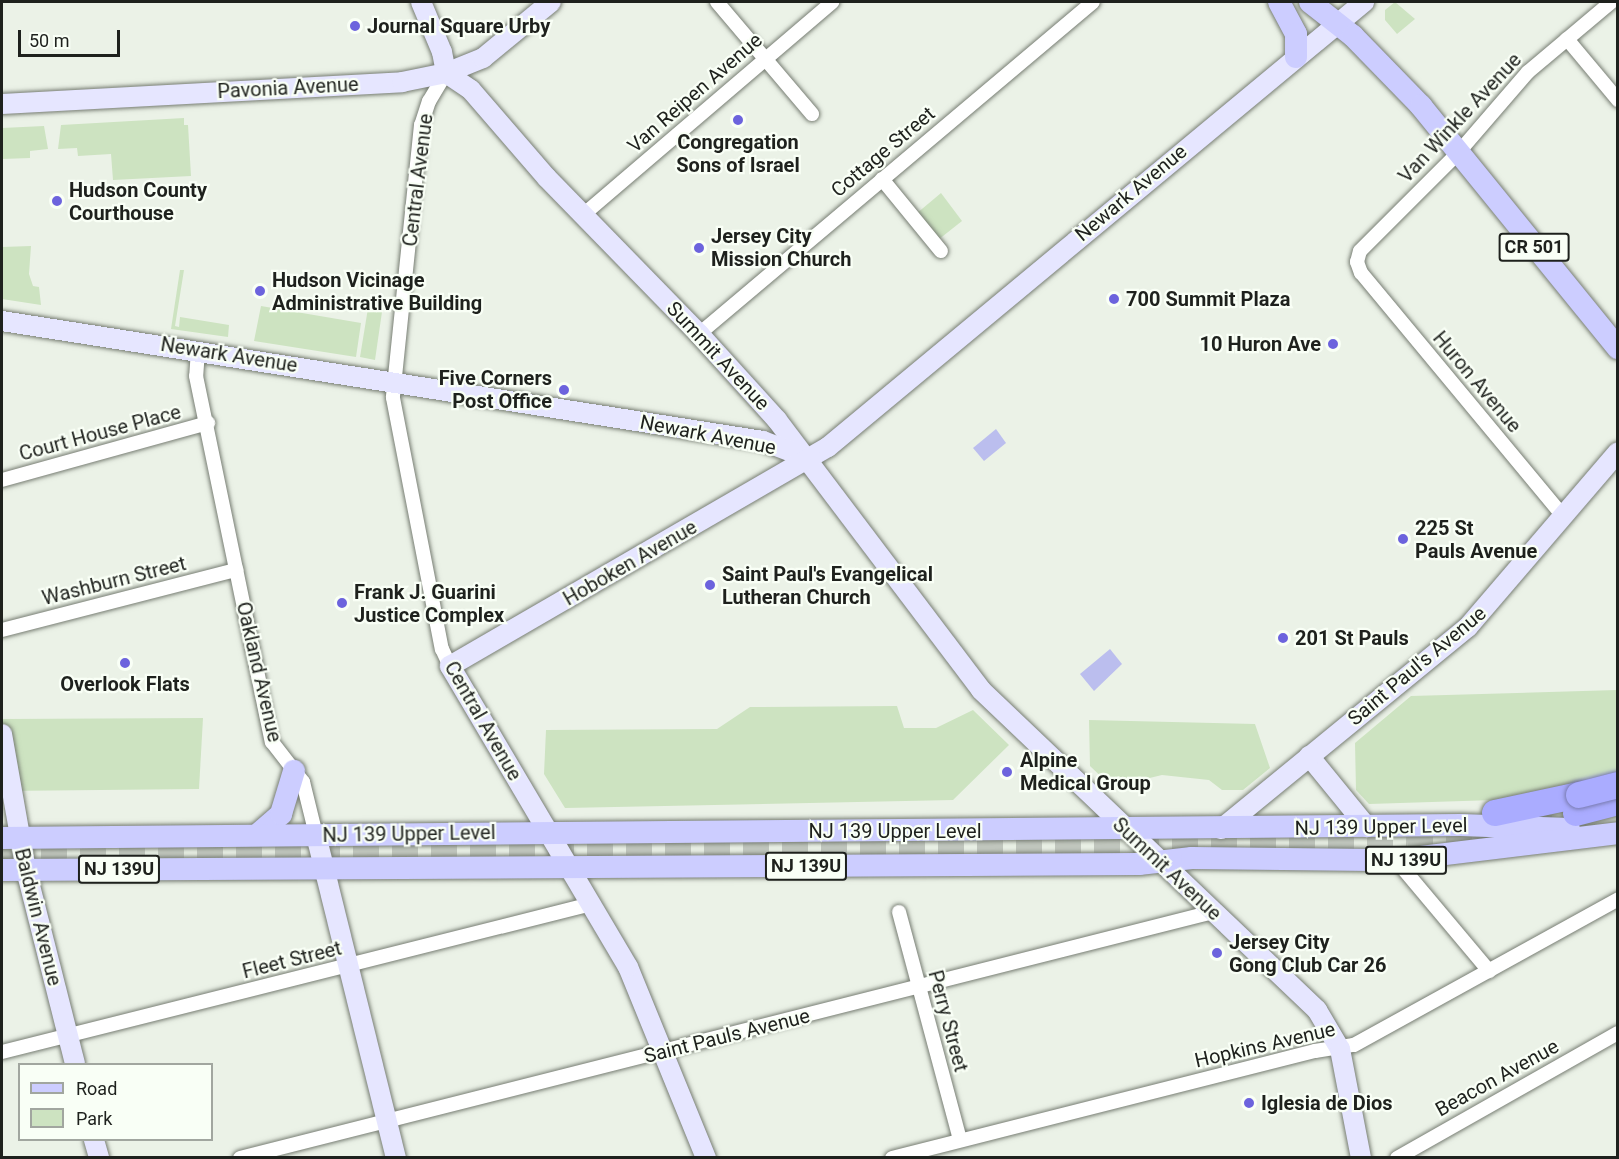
<!DOCTYPE html>
<style>
body{margin:0}
#map{position:relative;width:1619px;height:1159px;overflow:hidden;background:#ebf2e7;font-family:Roboto,sans-serif}
div>[style]{position:absolute}
.green>*{inset:0;background:#cde3c1}
.water>*{inset:0;background:#bbbeee}
.highway-tunnel>*{height:26px;margin-top:-13px;transform-origin:0;background:repeating-linear-gradient(90deg,#c2c8bf 0 26px,transparent 0 39px)}
.roads{filter:drop-shadow(0 0 2px #777d73) drop-shadow(0 0 2px #777d73)}
.street>*{height:14px;margin:-7px;padding:0 7px;transform-origin:7px;border-radius:7px;background:#fff}
.secondary>*{height:20px;margin:-10px;padding:0 10px;transform-origin:10px;border-radius:10px;background:#e6e6ff}
.primary>*{height:22px;margin:-11px;padding:0 11px;transform-origin:11px;border-radius:11px;background:#cccdff}
.highway>*{height:26px;margin:-13px;padding:0 13px;transform-origin:13px;border-radius:13px;background:#aaacff}
.bridges{filter:drop-shadow(0 0 2px #797bb0) drop-shadow(0 0 2px #797bb0)}
.highway-bridge>*{height:26px;margin:-13px;padding:0 13px;transform-origin:13px;border-radius:13px;background:#aaacff}
.dots>*{width:16px;height:16px;translate:-50% -50%;box-sizing:border-box;border:3px solid #f9fff6;border-radius:50%}
span{translate:-50% -50%;white-space:nowrap;text-align:center;line-height:1.15;-webkit-text-stroke:4.5px #f9fff6;paint-order:stroke}
.shield-label span{padding:2px 4px;background:#f9fff6;border:2px solid;border-radius:4px;-webkit-text-stroke-width:0}
.shield-label{font-size:18px;color:#1e211d;font-weight:700}
.poi-label{font-size:20px;color:#1e211d;font-weight:700}
.left{translate:0 -50%;text-align:left}
.right{translate:-100% -50%;text-align:right}
.street-label{font-size:20px;color:#1e211d}
.frame{position:absolute;inset:0;border:3px solid #1e211d;pointer-events:none}
.legend{position:absolute;left:18px;top:1063px;width:195px;height:78px;box-sizing:border-box;background:#f9fff6;border:2px solid #a1a69f;margin:0;padding:8px 10px;list-style:none;font-size:18px;color:#1e211d}
.legend li{display:flex;align-items:center;gap:12px;height:30px}
.legend b{width:30px;border:2px solid #a1a69f}
.scale{position:absolute;left:18px;top:30px;width:102px;height:27px;box-sizing:border-box;border:3px solid #1e211d;border-top:0;padding-left:8px;font-size:18px;line-height:21px;white-space:nowrap;color:#1e211d;-webkit-text-stroke:4px #f9fff6;paint-order:stroke}
</style>
<div id="map">
<div class="green">
<div style="clip-path:polygon(1395px 2px,1415px 19px,1397px 34px,1385px 20px,1385px 10px)"></div>
<div style="clip-path:polygon(184px 118px,184px 125px,188px 125px,191px 176px,113px 180px,111px 154px,78px 156px,77px 148px,58px 149px,61px 125px)"></div>
<div style="clip-path:polygon(44px 126px,48px 149px,30px 151px,30px 158px,2px 159px,2px 128px)"></div>
<div style="clip-path:polygon(941px 193px,962px 221px,938px 240px,916px 214px)"></div>
<div style="clip-path:polygon(31px 246px,29px 274px,33px 286px,39px 287px,41px 305px,2px 299px,2px 247px)"></div>
<div style="clip-path:polygon(180px 270px,184px 270px,175px 326px,179px 327px,180px 317px,229px 325px,228px 337px,171px 329px)"></div>
<div style="clip-path:polygon(370px 296px,384px 298px,375px 360px,360px 357px)"></div>
<div style="clip-path:polygon(261px 306px,361px 323px,356px 357px,254px 341px)"></div>
<div style="clip-path:polygon(1617px 690px,1617px 796px,1369px 804px,1356px 790px,1355px 743px,1411px 696px)"></div>
<div style="clip-path:polygon(897px 706px,904px 728px,936px 728px,973px 710px,1009px 745px,953px 800px,565px 808px,544px 774px,546px 730px,717px 729px,750px 707px)"></div>
<div style="clip-path:polygon(203px 718px,199px 789px,2px 791px,2px 719px)"></div>
<div style="clip-path:polygon(1089px 720px,1255px 724px,1270px 768px,1243px 790px,1222px 790px,1209px 780px,1162px 775px,1112px 787px,1090px 766px)"></div>
</div>
<div class="water">
<div style="clip-path:polygon(996px 429px,1006px 443px,984px 461px,973px 448px)"></div>
<div style="clip-path:polygon(1110px 649px,1122px 664px,1094px 691px,1080px 674px)"></div>
</div>
<div class="highway-tunnel">
<div style="left:2px;top:852px;width:1405px;rotate:-0.41deg"></div>
<div style="left:1407px;top:842px;width:82px;rotate:-6.3deg"></div>
<div style="left:1489px;top:833px;width:89px;rotate:-12.9deg"></div>
</div>
<div class="roads">
<div class="street">
<div style="left:717px;top:2px;width:147px;rotate:49.7deg"></div>
<div style="left:1567px;top:39px;width:80px;rotate:50.1deg"></div>
<div style="left:446px;top:73px;width:33px;rotate:121deg"></div>
<div style="left:429px;top:101px;width:25px;rotate:108deg"></div>
<div style="left:421px;top:125px;width:274px;rotate:95.9deg"></div>
<div style="left:393px;top:398px;width:256px;rotate:79deg"></div>
<div style="left:442px;top:649px;width:19px;rotate:65deg"></div>
<div style="left:882px;top:179px;width:93px;rotate:50.7deg"></div>
<div style="left:583px;top:215px;width:328px;rotate:-40.5deg"></div>
<div style="left:699px;top:334px;width:515px;rotate:-40.12deg"></div>
<div style="left:198px;top:350px;width:26px;rotate:94deg"></div>
<div style="left:196px;top:376px;width:374px;rotate:78.3deg"></div>
<div style="left:272px;top:742px;width:51px;rotate:52.2deg"></div>
<div style="left:303px;top:782px;width:55px;rotate:76.2deg"></div>
<div style="left:2px;top:480px;width:214px;rotate:-15.5deg"></div>
<div style="left:1563px;top:516px;width:316px;rotate:-129.7deg"></div>
<div style="left:1361px;top:273px;width:12px;rotate:-110deg"></div>
<div style="left:1357px;top:262px;width:11px;rotate:-75deg"></div>
<div style="left:1360px;top:251px;width:139px;rotate:-45deg"></div>
<div style="left:1458px;top:153px;width:107px;rotate:-49.2deg"></div>
<div style="left:1528px;top:72px;width:109px;rotate:-40.1deg"></div>
<div style="left:2px;top:630px;width:242px;rotate:-14.4deg"></div>
<div style="left:1396px;top:860px;width:145px;rotate:50deg"></div>
<div style="left:899px;top:912px;width:236px;rotate:75deg"></div>
<div style="left:2px;top:1052px;width:607px;rotate:-14.1deg"></div>
<div style="left:240px;top:1158px;width:1004px;rotate:-14.19deg"></div>
<div style="left:892px;top:1158px;width:436px;rotate:-14.2deg"></div>
<div style="left:1315px;top:1051px;width:39px;rotate:-9deg"></div>
<div style="left:1354px;top:1045px;width:302px;rotate:-28.9deg"></div>
<div style="left:1397px;top:1158px;width:254px;rotate:-29.5deg"></div>
</div>
<div class="secondary">
<div style="left:421px;top:2px;width:54px;rotate:67.2deg"></div>
<div style="left:442px;top:52px;width:21px;rotate:79deg"></div>
<div style="left:446px;top:73px;width:30px;rotate:34deg"></div>
<div style="left:471px;top:90px;width:116px;rotate:49.2deg"></div>
<div style="left:547px;top:178px;width:218px;rotate:45.7deg"></div>
<div style="left:699px;top:334px;width:116px;rotate:47.8deg"></div>
<div style="left:777px;top:420px;width:338px;rotate:52.9deg"></div>
<div style="left:981px;top:690px;width:464px;rotate:43.6deg"></div>
<div style="left:1317px;top:1010px;width:45px;rotate:59.5deg"></div>
<div style="left:1340px;top:1049px;width:111px;rotate:79.1deg"></div>
<div style="left:2px;top:104px;width:401px;rotate:-3.1deg"></div>
<div style="left:402px;top:82px;width:45px;rotate:-11.6deg"></div>
<div style="left:446px;top:73px;width:40px;rotate:-22deg"></div>
<div style="left:483px;top:58px;width:88px;rotate:-39.5deg"></div>
<div style="left:2px;top:321px;width:770px;rotate:8.96deg"></div>
<div style="left:763px;top:441px;width:47px;rotate:21.1deg"></div>
<div style="left:2px;top:734px;width:138px;rotate:80deg"></div>
<div style="left:26px;top:870px;width:200px;rotate:75.8deg"></div>
<div style="left:1309px;top:756px;width:92px;rotate:50.8deg"></div>
<div style="left:1221px;top:829px;width:319px;rotate:-39.3deg"></div>
<div style="left:1468px;top:627px;width:230px;rotate:-49.4deg"></div>
<div style="left:316px;top:835px;width:333px;rotate:76.1deg"></div>
<div style="left:94px;top:1140px;width:19px;rotate:74deg"></div>
<div style="left:706px;top:1158px;width:206px;rotate:-112.2deg"></div>
<div style="left:628px;top:967px;width:350px;rotate:-120.6deg"></div>
<div style="left:450px;top:666px;width:437px;rotate:-30.1deg"></div>
<div style="left:828px;top:447px;width:697px;rotate:-39.7deg"></div>
</div>
<div class="primary">
<div style="left:1279px;top:2px;width:36px;rotate:62deg"></div>
<div style="left:1296px;top:34px;width:23px;rotate:90deg"></div>
<div style="left:1310px;top:2px;width:55px;rotate:38.3deg"></div>
<div style="left:1353px;top:36px;width:98px;rotate:45.8deg"></div>
<div style="left:1421px;top:106px;width:312px;rotate:50.9deg"></div>
<div style="left:257px;top:835px;width:32px;rotate:-41deg"></div>
<div style="left:281px;top:814px;width:45px;rotate:-73.2deg"></div>
<div style="left:2px;top:838px;width:1459px;rotate:-0.51deg"></div>
<div style="left:1461px;top:825px;width:108px;rotate:2.1deg"></div>
<div style="left:2px;top:870px;width:1137px;rotate:-0.3deg"></div>
<div style="left:1139px;top:864px;width:53px;rotate:-6.5deg"></div>
<div style="left:1192px;top:858px;width:204px;rotate:0.6deg"></div>
<div style="left:1396px;top:860px;width:224px;rotate:-6.9deg"></div>
</div>
<div class="highway">
<div style="left:1495px;top:813px;width:86px;rotate:-12.1deg"></div>
<div style="left:1576px;top:813px;width:43px;rotate:-14.7deg"></div>
</div>
</div>
<div class="bridges">
<div class="highway-bridge">
<div style="left:1579px;top:795px;width:40px;rotate:-14.4deg"></div>
</div>
</div>
<div class="dots">
<div style="left:355px;top:26px;background:#6c63dd"></div>
<div style="left:738px;top:120px;background:#6c63dd"></div>
<div style="left:57px;top:201px;background:#6c63dd"></div>
<div style="left:699px;top:248px;background:#6c63dd"></div>
<div style="left:260px;top:291px;background:#6c63dd"></div>
<div style="left:1114px;top:299px;background:#6c63dd"></div>
<div style="left:1333px;top:344px;background:#6c63dd"></div>
<div style="left:564px;top:390px;background:#6c63dd"></div>
<div style="left:1403px;top:539px;background:#6c63dd"></div>
<div style="left:710px;top:585px;background:#6c63dd"></div>
<div style="left:342px;top:603px;background:#6c63dd"></div>
<div style="left:1283px;top:638px;background:#6c63dd"></div>
<div style="left:125px;top:663px;background:#6c63dd"></div>
<div style="left:1007px;top:772px;background:#6c63dd"></div>
<div style="left:1217px;top:953px;background:#6c63dd"></div>
<div style="left:1249px;top:1103px;background:#6c63dd"></div>
</div>
<div class="shield-label">
<span style="left:1534px;top:247px">CR 501</span>
<span style="left:1406px;top:860px">NJ 139U</span>
<span style="left:806px;top:866px">NJ 139U</span>
<span style="left:119px;top:869px">NJ 139U</span>
</div>
<div class="poi-label">
<span class="left" style="left:367px;top:26px">Journal Square Urby</span>
<span style="left:738px;top:154px">Congregation<br>Sons of Israel</span>
<span class="left" style="left:69px;top:202px">Hudson County<br>Courthouse</span>
<span class="left" style="left:711px;top:248px">Jersey City<br>Mission Church</span>
<span class="left" style="left:272px;top:292px">Hudson Vicinage<br>Administrative Building</span>
<span class="left" style="left:1126px;top:299px">700 Summit Plaza</span>
<span class="right" style="left:1321px;top:344px">10 Huron Ave</span>
<span class="right" style="left:552px;top:390px">Five Corners<br>Post Office</span>
<span class="left" style="left:1415px;top:540px">225 St<br>Pauls Avenue</span>
<span class="left" style="left:722px;top:586px">Saint Paul's Evangelical<br>Lutheran Church</span>
<span class="left" style="left:354px;top:604px">Frank J. Guarini<br>Justice Complex</span>
<span class="left" style="left:1295px;top:638px">201 St Pauls</span>
<span style="left:125px;top:684px">Overlook Flats</span>
<span class="left" style="left:1020px;top:772px">Alpine<br>Medical Group</span>
<span class="left" style="left:1229px;top:954px">Jersey City<br>Gong Club Car 26</span>
<span class="left" style="left:1261px;top:1103px">Iglesia de Dios</span>
</div>
<div class="street-label">
<span style="left:288px;top:88px;rotate:-3deg">Pavonia Avenue</span>
<span style="left:695px;top:93px;rotate:-41deg">Van Reipen Avenue</span>
<span style="left:1460px;top:118px;rotate:-47deg">Van Winkle Avenue</span>
<span style="left:883px;top:152px;rotate:-40deg">Cottage Street</span>
<span style="left:418px;top:180px;rotate:-83deg">Central Avenue</span>
<span style="left:1131px;top:193px;rotate:-40deg">Newark Avenue</span>
<span style="left:229px;top:355px;rotate:9deg">Newark Avenue</span>
<span style="left:718px;top:356px;rotate:47deg">Summit Avenue</span>
<span style="left:1477px;top:382px;rotate:50deg">Huron Avenue</span>
<span style="left:100px;top:433px;rotate:-15deg">Court House Place</span>
<span style="left:708px;top:435px;rotate:11deg">Newark Avenue</span>
<span style="left:630px;top:563px;rotate:-30deg">Hoboken Avenue</span>
<span style="left:114px;top:581px;rotate:-14deg">Washburn Street</span>
<span style="left:1417px;top:666px;rotate:-40deg">Saint Paul's Avenue</span>
<span style="left:259px;top:672px;rotate:77deg">Oakland Avenue</span>
<span style="left:483px;top:721px;rotate:60deg">Central Avenue</span>
<span style="left:1381px;top:827px;rotate:-1deg">NJ 139 Upper Level</span>
<span style="left:895px;top:831px">NJ 139 Upper Level</span>
<span style="left:409px;top:834px;rotate:-1deg">NJ 139 Upper Level</span>
<span style="left:1167px;top:869px;rotate:43deg">Summit Avenue</span>
<span style="left:38px;top:917px;rotate:76deg">Baldwin Avenue</span>
<span style="left:292px;top:960px;rotate:-14deg">Fleet Street</span>
<span style="left:948px;top:1021px;rotate:75deg">Perry Street</span>
<span style="left:727px;top:1036px;rotate:-14deg">Saint Pauls Avenue</span>
<span style="left:1265px;top:1045px;rotate:-13deg">Hopkins Avenue</span>
<span style="left:1497px;top:1078px;rotate:-29deg">Beacon Avenue</span>
</div>
<div class="frame"></div>
<ul class="legend">
<li><b style="height:8px;background:#cccdff"></b>Road</li>
<li><b style="height:16px;background:#cde3c1"></b>Park</li>
</ul>
<div class="scale">50 m</div>
</div>
